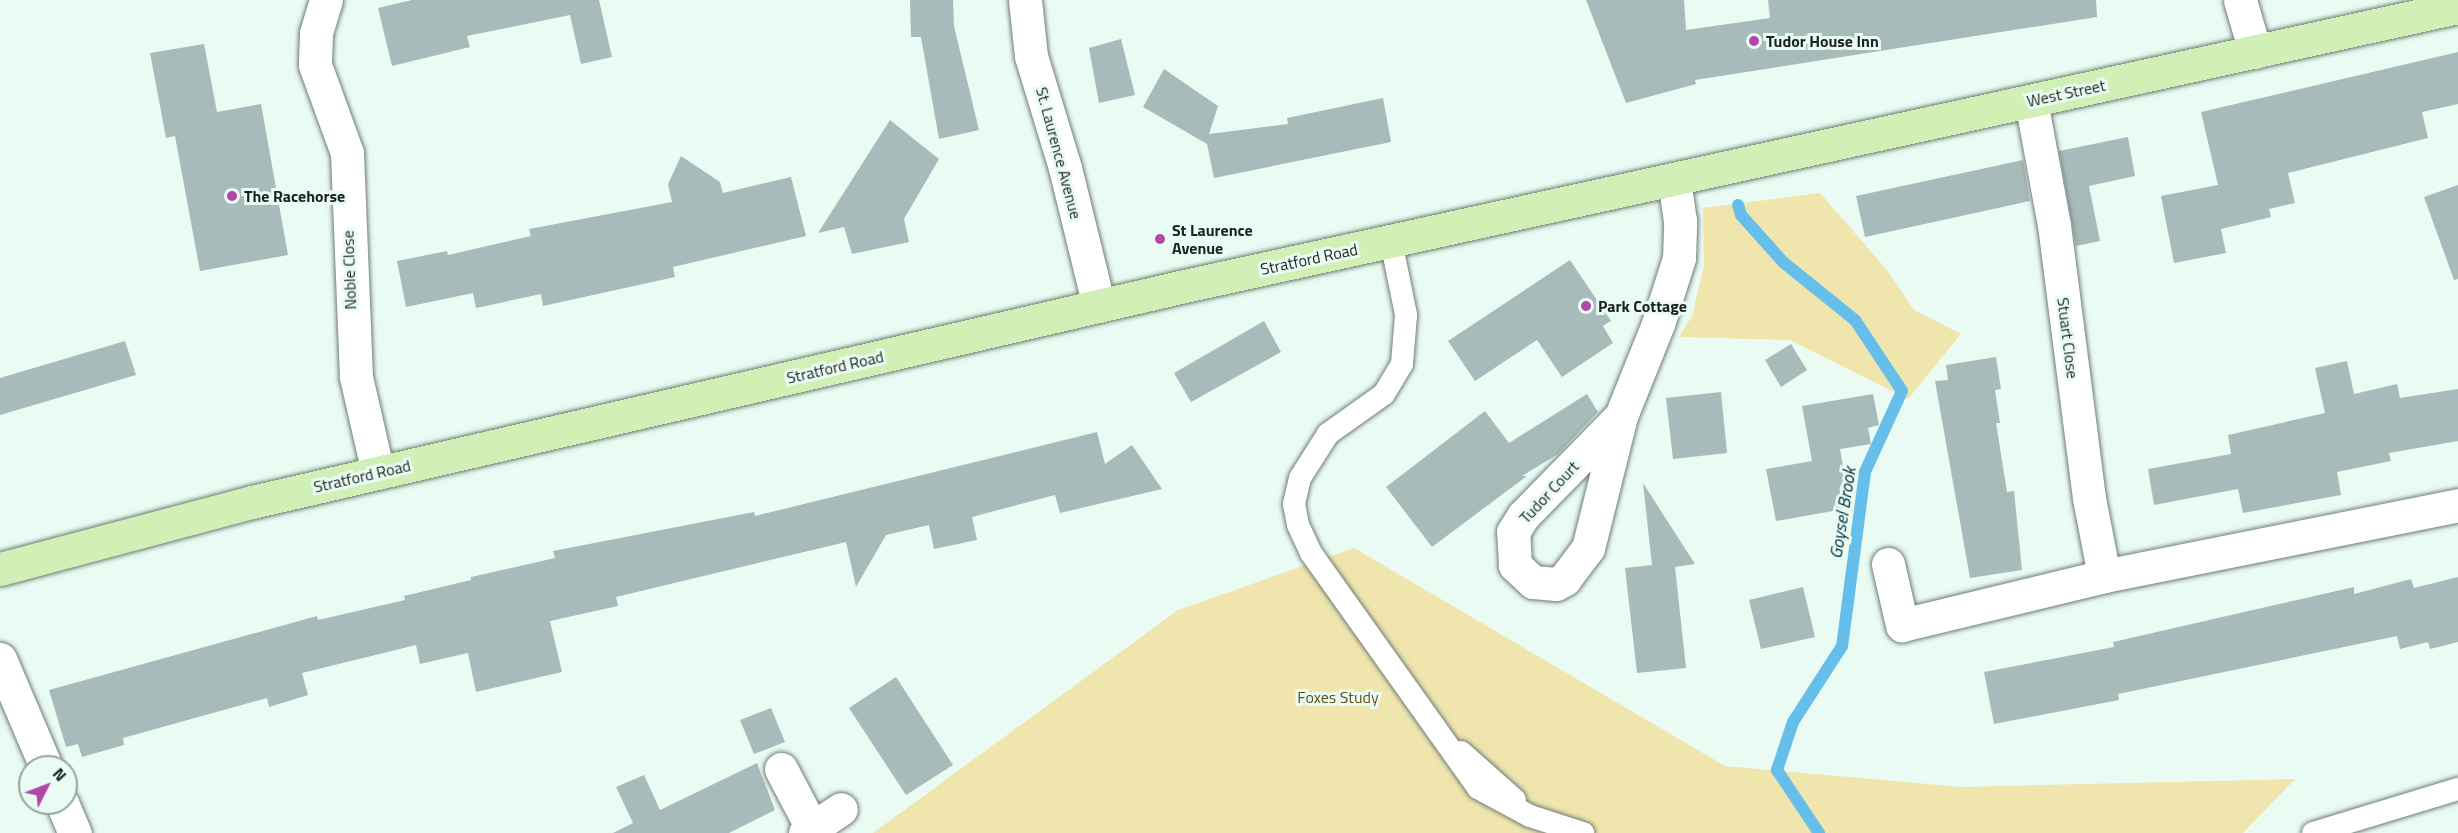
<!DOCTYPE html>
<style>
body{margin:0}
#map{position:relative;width:2458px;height:833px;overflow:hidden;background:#e9fbf2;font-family:"Titillium Web",sans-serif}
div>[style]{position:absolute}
.green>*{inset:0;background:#f0e5ad}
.stream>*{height:12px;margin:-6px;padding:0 6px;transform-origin:6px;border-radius:6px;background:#65bfea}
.building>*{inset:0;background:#a7bbbb}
.roads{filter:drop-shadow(0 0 2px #6e7d76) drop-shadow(0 0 2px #6e7d76)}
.service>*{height:22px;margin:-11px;padding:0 11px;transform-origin:11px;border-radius:11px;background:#fff}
.minor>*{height:33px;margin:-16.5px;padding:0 16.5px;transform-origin:16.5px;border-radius:16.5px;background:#fff}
.primary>*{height:33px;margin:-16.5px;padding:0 16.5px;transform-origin:16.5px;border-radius:16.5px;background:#d0f0b5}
.dots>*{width:16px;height:16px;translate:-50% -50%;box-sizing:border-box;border:3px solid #e9fbf2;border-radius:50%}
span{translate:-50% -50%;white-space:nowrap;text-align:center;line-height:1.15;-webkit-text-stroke:6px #e9fbf2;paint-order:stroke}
.poi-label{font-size:16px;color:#1c221f;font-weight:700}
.left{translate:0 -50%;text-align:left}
.street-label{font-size:16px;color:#1c221f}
.park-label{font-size:16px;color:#5e5314}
.water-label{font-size:18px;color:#0a3345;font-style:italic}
.north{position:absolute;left:18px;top:755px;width:60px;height:60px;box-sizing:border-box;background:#e9fbf2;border:2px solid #97a49e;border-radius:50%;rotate:48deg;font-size:16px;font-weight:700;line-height:24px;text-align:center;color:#1c221f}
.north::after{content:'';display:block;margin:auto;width:21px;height:27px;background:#b047a9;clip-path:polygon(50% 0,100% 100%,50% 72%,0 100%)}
</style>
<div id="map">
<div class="green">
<div style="clip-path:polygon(1820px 193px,1887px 270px,1914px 310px,1961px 334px,1908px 399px,1790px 340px,1679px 337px,1692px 316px,1704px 265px,1703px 208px)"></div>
<div style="clip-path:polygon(1354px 548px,1725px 766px,1961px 787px,2295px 779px,2243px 833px,873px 833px,1178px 610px)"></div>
</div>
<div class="stream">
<div style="left:1738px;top:205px;width:10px;rotate:73deg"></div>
<div style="left:1741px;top:215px;width:63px;rotate:48.2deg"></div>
<div style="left:1783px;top:262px;width:92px;rotate:38.9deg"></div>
<div style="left:1855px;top:320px;width:85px;rotate:56.5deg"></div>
<div style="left:1902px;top:391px;width:89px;rotate:114.6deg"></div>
<div style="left:1865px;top:472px;width:176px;rotate:97.5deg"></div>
<div style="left:1842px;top:646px;width:90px;rotate:122.8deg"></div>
<div style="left:1793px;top:722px;width:51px;rotate:108.4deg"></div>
<div style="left:1777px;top:770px;width:76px;rotate:56.3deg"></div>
</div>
<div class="building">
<div style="clip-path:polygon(412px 0,599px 0,612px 57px,581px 64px,570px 15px,467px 36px,470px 47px,392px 66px,378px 8px)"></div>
<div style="clip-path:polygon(910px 0,953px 0,954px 26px,979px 130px,939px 139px,921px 37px,911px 37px)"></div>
<div style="clip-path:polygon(1586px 0,1684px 0,1686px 30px,1770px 18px,1768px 0,2096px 0,2097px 17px,1695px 80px,1696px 84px,1626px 103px)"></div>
<div style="clip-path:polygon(1121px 39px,1135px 95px,1099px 103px,1089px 48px)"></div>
<div style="clip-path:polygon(204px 44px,217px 112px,261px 104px,288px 255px,200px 271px,175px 136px,166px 138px,150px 53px)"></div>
<div style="clip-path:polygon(2458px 52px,2458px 104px,2422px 112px,2428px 138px,2288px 173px,2295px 203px,2269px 209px,2271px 217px,2221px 229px,2226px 253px,2174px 263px,2161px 196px,2218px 185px,2201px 112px)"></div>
<div style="clip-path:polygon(1164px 69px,1218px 106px,1209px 134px,1288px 124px,1287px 118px,1383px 98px,1391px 142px,1214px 178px,1207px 144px,1143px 107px)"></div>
<div style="clip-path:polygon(890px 120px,939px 159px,904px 219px,909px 242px,852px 254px,844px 227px,818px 233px)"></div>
<div style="clip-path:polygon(2128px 137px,2135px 176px,2089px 186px,2100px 241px,2076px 246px,2059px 151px)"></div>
<div style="clip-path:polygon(681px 156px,720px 182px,723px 193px,791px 177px,806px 236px,673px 267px,675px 277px,543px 306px,541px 294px,476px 308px,473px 293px,406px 307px,397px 261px,447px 251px,448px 255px,531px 236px,529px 229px,672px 202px,668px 184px)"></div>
<div style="clip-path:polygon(2023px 160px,2030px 201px,1865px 237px,1856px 196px)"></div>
<div style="clip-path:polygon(2458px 185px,2458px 279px,2454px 280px,2424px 197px)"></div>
<div style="clip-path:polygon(1570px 260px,1611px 321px,1603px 326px,1613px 343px,1562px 377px,1537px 340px,1475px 381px,1448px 341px)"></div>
<div style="clip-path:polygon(1264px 321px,1281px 352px,1191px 402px,1174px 373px)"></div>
<div style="clip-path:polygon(125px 341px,136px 375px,0 415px,0 378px)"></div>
<div style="clip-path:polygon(1791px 344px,1807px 370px,1781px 387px,1765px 360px)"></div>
<div style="clip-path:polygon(1996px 357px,2001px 389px,1995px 390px,2000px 423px,1996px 423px,2007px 492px,2014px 491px,2022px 570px,1970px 578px,1935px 381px,1948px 380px,1946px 365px)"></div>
<div style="clip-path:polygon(2347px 361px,2354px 394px,2397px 384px,2400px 398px,2458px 389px,2458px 441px,2389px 453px,2391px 461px,2337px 472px,2341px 495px,2243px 513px,2238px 489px,2154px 505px,2148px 469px,2231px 454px,2228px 435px,2325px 413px,2315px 368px)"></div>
<div style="clip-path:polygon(1721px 392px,1727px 453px,1673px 459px,1666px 398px)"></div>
<div style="clip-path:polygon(1587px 394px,1598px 412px,1558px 454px,1522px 476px,1527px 476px,1432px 547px,1386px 487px,1485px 411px,1509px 443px)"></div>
<div style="clip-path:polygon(1873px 394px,1879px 425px,1868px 428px,1871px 444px,1840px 449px,1850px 508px,1776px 521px,1766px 469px,1812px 461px,1802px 406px)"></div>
<div style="clip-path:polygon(1097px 432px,1105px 464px,1132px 445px,1162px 489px,1060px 513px,1055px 495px,972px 517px,977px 540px,934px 549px,929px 525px,886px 535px,856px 587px,846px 542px,616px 597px,618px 606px,550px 621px,562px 672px,476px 692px,468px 653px,420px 664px,416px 645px,302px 673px,308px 695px,269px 707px,267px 698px,123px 738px,124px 745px,82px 757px,78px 744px,66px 747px,49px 690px,317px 616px,318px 620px,405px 600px,404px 596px,471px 580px,471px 577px,555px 558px,553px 551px,754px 512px,755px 516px)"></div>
<div style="clip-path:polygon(1643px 483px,1695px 564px,1675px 567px,1686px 668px,1637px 673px,1625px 568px,1652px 565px)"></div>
<div style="clip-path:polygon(2458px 577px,2458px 642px,2430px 649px,2428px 642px,2400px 649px,2397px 636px,2118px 694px,2119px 700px,1994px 724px,1984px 672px,2114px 647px,2113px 642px,2354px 587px,2354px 594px,2411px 579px,2414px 588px)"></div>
<div style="clip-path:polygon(1803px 587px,1815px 637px,1761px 649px,1749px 600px)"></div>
<div style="clip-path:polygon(896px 677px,953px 765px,906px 795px,849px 708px)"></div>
<div style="clip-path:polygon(771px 708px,785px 742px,754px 754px,740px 720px)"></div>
<div style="clip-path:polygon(757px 763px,775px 810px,729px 833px,613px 833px,633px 823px,616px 787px,644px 775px,660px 810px)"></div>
</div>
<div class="roads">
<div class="service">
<div style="left:1391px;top:241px;width:76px;rotate:78.5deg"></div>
<div style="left:1406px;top:315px;width:49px;rotate:94.7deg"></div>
<div style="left:1402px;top:364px;width:35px;rotate:121deg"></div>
<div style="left:1384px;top:394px;width:69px;rotate:144.5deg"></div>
<div style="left:1328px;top:434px;width:52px;rotate:122.5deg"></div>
<div style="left:1300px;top:478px;width:27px;rotate:103deg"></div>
<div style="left:1294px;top:504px;width:21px;rotate:79deg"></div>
<div style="left:1298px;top:525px;width:31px;rotate:65deg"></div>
<div style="left:1311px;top:553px;width:288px;rotate:54.6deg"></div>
<div style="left:1478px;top:788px;width:59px;rotate:28.3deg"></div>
<div style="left:1530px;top:816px;width:56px;rotate:17.8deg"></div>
<div style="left:1461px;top:752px;width:72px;rotate:41.6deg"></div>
<div style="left:2313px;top:833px;width:152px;rotate:-16.9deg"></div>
</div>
<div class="minor">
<div style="left:326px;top:0;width:34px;rotate:107deg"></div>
<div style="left:316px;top:33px;width:32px;rotate:92deg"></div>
<div style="left:315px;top:65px;width:94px;rotate:70deg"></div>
<div style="left:347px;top:153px;width:224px;rotate:87.7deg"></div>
<div style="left:356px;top:377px;width:98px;rotate:77.1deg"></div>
<div style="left:1025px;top:0;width:56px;rotate:83.9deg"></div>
<div style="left:1031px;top:56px;width:117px;rotate:73.1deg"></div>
<div style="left:1065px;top:168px;width:142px;rotate:76.2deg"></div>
<div style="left:2240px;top:0;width:54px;rotate:73.9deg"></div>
<div style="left:2031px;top:101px;width:126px;rotate:79.5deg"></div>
<div style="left:2054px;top:225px;width:275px;rotate:82.7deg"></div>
<div style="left:2089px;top:498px;width:79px;rotate:79.1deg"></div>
<div style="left:1621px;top:416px;width:136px;rotate:104deg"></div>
<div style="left:1588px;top:548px;width:39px;rotate:127deg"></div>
<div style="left:1565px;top:579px;width:10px;rotate:151deg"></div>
<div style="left:1556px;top:584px;width:23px;rotate:-175deg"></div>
<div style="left:1533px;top:582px;width:25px;rotate:-137deg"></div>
<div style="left:1515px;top:565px;width:33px;rotate:-93deg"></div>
<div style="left:1513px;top:532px;width:19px;rotate:-58deg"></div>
<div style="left:1523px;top:516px;width:140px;rotate:-45.6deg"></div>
<div style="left:1621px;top:416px;width:99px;rotate:-68.1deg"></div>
<div style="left:1658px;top:324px;width:69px;rotate:-72.3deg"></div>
<div style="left:1679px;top:258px;width:37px;rotate:-88deg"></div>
<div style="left:1680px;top:221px;width:41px;rotate:-98.3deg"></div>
<div style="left:1888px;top:564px;width:63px;rotate:77.1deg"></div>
<div style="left:1902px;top:625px;width:208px;rotate:-13.6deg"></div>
<div style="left:2104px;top:576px;width:361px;rotate:-11.3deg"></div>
<div style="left:0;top:659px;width:117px;rotate:66.9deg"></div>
<div style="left:781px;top:769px;width:67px;rotate:62.3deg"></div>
<div style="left:62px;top:803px;width:33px;rotate:67deg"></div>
<div style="left:805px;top:833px;width:43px;rotate:-33.7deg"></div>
</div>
<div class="primary">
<div style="left:0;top:569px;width:261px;rotate:-14.9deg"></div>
<div style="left:252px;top:502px;width:953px;rotate:-13.04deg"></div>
<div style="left:1180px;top:287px;width:1308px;rotate:-12.36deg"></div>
</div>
</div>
<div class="dots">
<div style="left:1754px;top:41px;background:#b047a9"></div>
<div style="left:232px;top:196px;background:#b047a9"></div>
<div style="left:1160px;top:239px;background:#b047a9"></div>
<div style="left:1586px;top:306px;background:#b047a9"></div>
</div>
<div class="poi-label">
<span class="left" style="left:1766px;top:41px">Tudor House Inn</span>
<span class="left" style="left:244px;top:196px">The Racehorse</span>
<span class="left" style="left:1172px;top:239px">St Laurence<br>Avenue</span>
<span class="left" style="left:1598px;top:306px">Park Cottage</span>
</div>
<div class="street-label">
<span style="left:2066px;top:93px;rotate:-12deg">West Street</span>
<span style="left:1059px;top:153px;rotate:75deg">St. Laurence Avenue</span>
<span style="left:1309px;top:259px;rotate:-12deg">Stratford Road</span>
<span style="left:349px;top:270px;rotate:-92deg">Noble Close</span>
<span style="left:2068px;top:338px;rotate:83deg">Stuart Close</span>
<span style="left:835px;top:367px;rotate:-13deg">Stratford Road</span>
<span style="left:362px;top:476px;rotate:-13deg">Stratford Road</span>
<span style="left:1549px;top:492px;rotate:-47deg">Tudor Court</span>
</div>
<div class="park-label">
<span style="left:1338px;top:697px">Foxes Study</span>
</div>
<div class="water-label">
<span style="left:1843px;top:513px;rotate:-81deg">Goysel Brook</span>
</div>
<div class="north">N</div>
</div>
